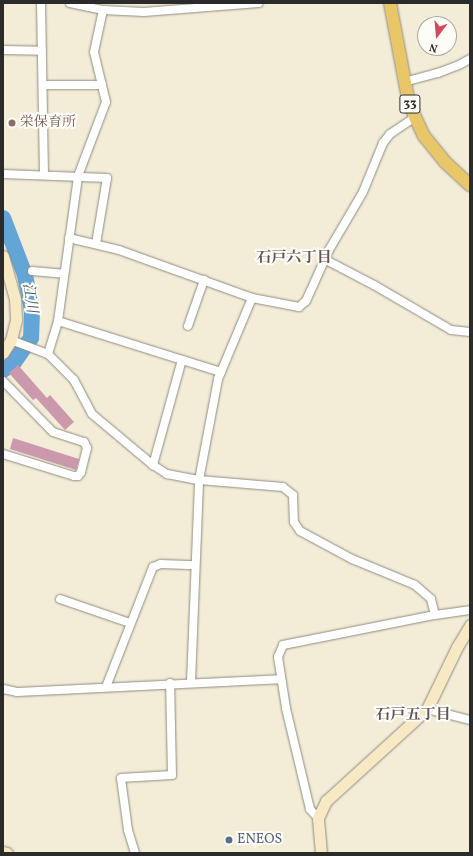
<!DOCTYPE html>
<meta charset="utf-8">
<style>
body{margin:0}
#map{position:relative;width:473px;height:856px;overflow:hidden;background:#f3ecd7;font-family:Vollkorn,"Noto Serif JP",serif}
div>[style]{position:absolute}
.river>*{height:16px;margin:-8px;padding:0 8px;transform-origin:8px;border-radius:8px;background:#64a5d7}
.building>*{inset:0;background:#cb99ab}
.roads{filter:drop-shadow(0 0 1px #8f8c81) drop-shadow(0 0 1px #8f8c81)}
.street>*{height:8px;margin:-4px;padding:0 4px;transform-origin:4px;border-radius:4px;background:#fff}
.secondary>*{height:11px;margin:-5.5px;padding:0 5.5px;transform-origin:5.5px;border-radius:5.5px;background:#f6e9c3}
.primary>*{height:12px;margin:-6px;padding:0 6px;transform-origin:6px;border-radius:6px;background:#e9c769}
.dots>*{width:11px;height:11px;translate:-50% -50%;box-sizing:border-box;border:2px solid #fdfcf7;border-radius:50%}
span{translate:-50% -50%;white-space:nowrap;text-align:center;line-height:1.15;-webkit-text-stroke:4px #fdfcf7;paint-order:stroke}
.shield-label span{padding:1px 3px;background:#fdfcf7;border:1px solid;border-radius:3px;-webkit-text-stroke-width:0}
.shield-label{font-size:13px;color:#2b2b2b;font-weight:700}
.education-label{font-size:14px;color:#785e54}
.left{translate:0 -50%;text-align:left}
.service-label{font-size:14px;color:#4e5e75}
.neighbourhood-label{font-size:15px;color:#635258;font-weight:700}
.water-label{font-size:15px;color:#425c70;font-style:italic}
.frame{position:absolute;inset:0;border:4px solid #2b2b2b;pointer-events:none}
.north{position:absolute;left:417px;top:16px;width:40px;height:40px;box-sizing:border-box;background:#fdfcf7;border:1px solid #a9a8a5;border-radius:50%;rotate:196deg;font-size:11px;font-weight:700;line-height:16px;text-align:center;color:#2b2b2b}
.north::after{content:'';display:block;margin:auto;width:14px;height:18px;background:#d1495b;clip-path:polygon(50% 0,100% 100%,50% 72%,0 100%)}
</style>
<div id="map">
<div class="river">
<div style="left:3px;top:218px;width:61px;rotate:68.9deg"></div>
<div style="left:25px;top:275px;width:37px;rotate:79deg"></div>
<div style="left:32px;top:311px;width:27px;rotate:92deg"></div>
<div style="left:31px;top:338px;width:32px;rotate:125deg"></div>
<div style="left:13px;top:364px;width:12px;rotate:149deg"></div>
</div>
<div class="building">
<div style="clip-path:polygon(18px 365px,47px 398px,50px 395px,74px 422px,65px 430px,36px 398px,33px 400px,9px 373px)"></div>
<div style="clip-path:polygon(13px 438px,79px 459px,76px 470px,10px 449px)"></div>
</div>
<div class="roads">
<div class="street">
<div style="left:41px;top:3px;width:172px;rotate:89deg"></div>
<div style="left:70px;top:3px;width:34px;rotate:12deg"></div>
<div style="left:103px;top:10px;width:41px;rotate:2.8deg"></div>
<div style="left:144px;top:12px;width:115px;rotate:-4.5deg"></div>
<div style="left:3px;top:50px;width:39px;rotate:1deg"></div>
<div style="left:404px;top:82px;width:35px;rotate:-15deg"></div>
<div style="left:438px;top:73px;width:22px;rotate:-21deg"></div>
<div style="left:459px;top:65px;width:13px;rotate:-29deg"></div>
<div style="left:43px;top:85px;width:59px"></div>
<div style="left:3px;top:174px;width:104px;rotate:2.2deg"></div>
<div style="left:107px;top:178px;width:67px;rotate:99.5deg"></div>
<div style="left:69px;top:238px;width:51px;rotate:13.5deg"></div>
<div style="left:119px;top:250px;width:141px;rotate:19.8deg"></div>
<div style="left:252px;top:298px;width:48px;rotate:10.8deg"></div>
<div style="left:299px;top:307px;width:9px;rotate:-41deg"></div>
<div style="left:306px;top:301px;width:56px;rotate:-65.7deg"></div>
<div style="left:329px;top:250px;width:67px;rotate:-59.6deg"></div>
<div style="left:363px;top:192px;width:53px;rotate:-67.8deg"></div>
<div style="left:383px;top:143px;width:11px;rotate:-52deg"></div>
<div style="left:390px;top:134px;width:30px;rotate:-34deg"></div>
<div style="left:324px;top:259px;width:56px;rotate:27.5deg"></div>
<div style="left:374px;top:285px;width:89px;rotate:30.3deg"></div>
<div style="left:451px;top:330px;width:19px;rotate:6deg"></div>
<div style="left:32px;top:271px;width:32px;rotate:5deg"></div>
<div style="left:58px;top:321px;width:171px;rotate:17.4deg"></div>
<div style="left:188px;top:326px;width:49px;rotate:-70.8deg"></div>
<div style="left:11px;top:340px;width:40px;rotate:21deg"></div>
<div style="left:48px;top:354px;width:37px;rotate:45deg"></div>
<div style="left:74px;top:380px;width:38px;rotate:62deg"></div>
<div style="left:92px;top:414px;width:80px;rotate:39.9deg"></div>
<div style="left:153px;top:465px;width:17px;rotate:33deg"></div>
<div style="left:167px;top:474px;width:33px;rotate:11deg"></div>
<div style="left:199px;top:480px;width:84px;rotate:4.8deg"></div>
<div style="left:283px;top:487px;width:13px;rotate:39deg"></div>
<div style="left:293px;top:495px;width:27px;rotate:88deg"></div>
<div style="left:294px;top:522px;width:11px;rotate:56deg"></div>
<div style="left:300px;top:531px;width:59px;rotate:28.3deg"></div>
<div style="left:352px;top:559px;width:68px;rotate:22.4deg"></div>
<div style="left:415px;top:585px;width:21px;rotate:41deg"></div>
<div style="left:431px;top:599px;width:16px;rotate:76deg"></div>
<div style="left:48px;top:354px;width:34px;rotate:-73deg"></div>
<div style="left:58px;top:321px;width:146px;rotate:-82.1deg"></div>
<div style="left:78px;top:176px;width:79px;rotate:-69.3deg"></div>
<div style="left:106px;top:102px;width:51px;rotate:-103.5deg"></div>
<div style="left:94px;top:52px;width:43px;rotate:-77.9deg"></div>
<div style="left:3px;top:381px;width:71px;rotate:45.6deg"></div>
<div style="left:53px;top:432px;width:33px;rotate:18deg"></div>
<div style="left:84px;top:442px;width:7px;rotate:63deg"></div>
<div style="left:87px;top:448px;width:25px;rotate:104deg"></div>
<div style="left:81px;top:472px;width:5px;rotate:127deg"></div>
<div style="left:78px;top:476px;width:4px;rotate:180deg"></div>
<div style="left:74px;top:476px;width:74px;rotate:-162.8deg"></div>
<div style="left:153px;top:465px;width:109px;rotate:-74.6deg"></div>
<div style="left:60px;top:599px;width:74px;rotate:18.9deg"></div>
<div style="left:191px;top:682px;width:202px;rotate:-87.7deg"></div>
<div style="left:199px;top:480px;width:103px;rotate:-79.3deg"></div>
<div style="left:218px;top:379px;width:88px;rotate:-67.2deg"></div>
<div style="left:106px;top:687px;width:129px;rotate:-68.6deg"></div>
<div style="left:153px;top:567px;width:9px;rotate:-21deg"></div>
<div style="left:161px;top:564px;width:34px;rotate:2deg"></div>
<div style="left:3px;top:689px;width:14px;rotate:12deg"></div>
<div style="left:17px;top:692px;width:264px;rotate:-2.8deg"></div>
<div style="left:427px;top:709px;width:44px;rotate:14.3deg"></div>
<div style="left:318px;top:818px;width:12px;rotate:-132deg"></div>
<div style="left:310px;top:809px;width:104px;rotate:-103.4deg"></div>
<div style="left:286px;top:708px;width:52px;rotate:-98.9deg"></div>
<div style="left:278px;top:657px;width:13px;rotate:-67deg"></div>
<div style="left:283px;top:645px;width:155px;rotate:-11.2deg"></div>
<div style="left:435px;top:615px;width:35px;rotate:-8deg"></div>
<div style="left:135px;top:853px;width:24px;rotate:-107deg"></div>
<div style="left:128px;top:830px;width:52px;rotate:-97.7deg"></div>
<div style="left:121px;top:778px;width:51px;rotate:-3.4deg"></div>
<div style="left:172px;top:775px;width:92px;rotate:-91.2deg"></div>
</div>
<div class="secondary">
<div style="left:3px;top:256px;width:45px;rotate:74.4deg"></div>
<div style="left:15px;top:299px;width:21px;rotate:87deg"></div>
<div style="left:16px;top:320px;width:21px;rotate:104deg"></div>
<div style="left:11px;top:340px;width:15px;rotate:122deg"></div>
<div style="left:3px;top:852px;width:4px;rotate:14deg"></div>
<div style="left:321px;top:853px;width:35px;rotate:-95deg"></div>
<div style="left:318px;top:818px;width:19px;rotate:-65deg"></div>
<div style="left:326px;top:801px;width:137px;rotate:-42.3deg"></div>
<div style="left:427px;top:709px;width:69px;rotate:-64.2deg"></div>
<div style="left:457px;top:647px;width:26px;rotate:-59deg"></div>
</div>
<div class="primary">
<div style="left:390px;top:3px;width:97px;rotate:79.3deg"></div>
<div style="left:408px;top:98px;width:20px;rotate:70deg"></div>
<div style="left:415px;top:117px;width:21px;rotate:65deg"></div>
<div style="left:424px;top:136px;width:33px;rotate:51deg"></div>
<div style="left:445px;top:162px;width:34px;rotate:43deg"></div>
</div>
</div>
<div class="dots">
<div style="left:12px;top:123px;background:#8d6e63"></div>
<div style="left:229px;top:840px;background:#5c6f8a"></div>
</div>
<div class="shield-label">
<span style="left:410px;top:104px">33</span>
</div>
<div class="education-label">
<span class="left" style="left:20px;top:123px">栄保育所</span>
</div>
<div class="service-label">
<span class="left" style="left:237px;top:840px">ENEOS</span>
</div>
<div class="neighbourhood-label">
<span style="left:294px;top:259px">石戸六丁目</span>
<span style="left:413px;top:716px">石戸五丁目</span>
</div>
<div class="water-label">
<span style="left:29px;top:298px;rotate:82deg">江川</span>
</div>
<div class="frame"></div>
<div class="north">N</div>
</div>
